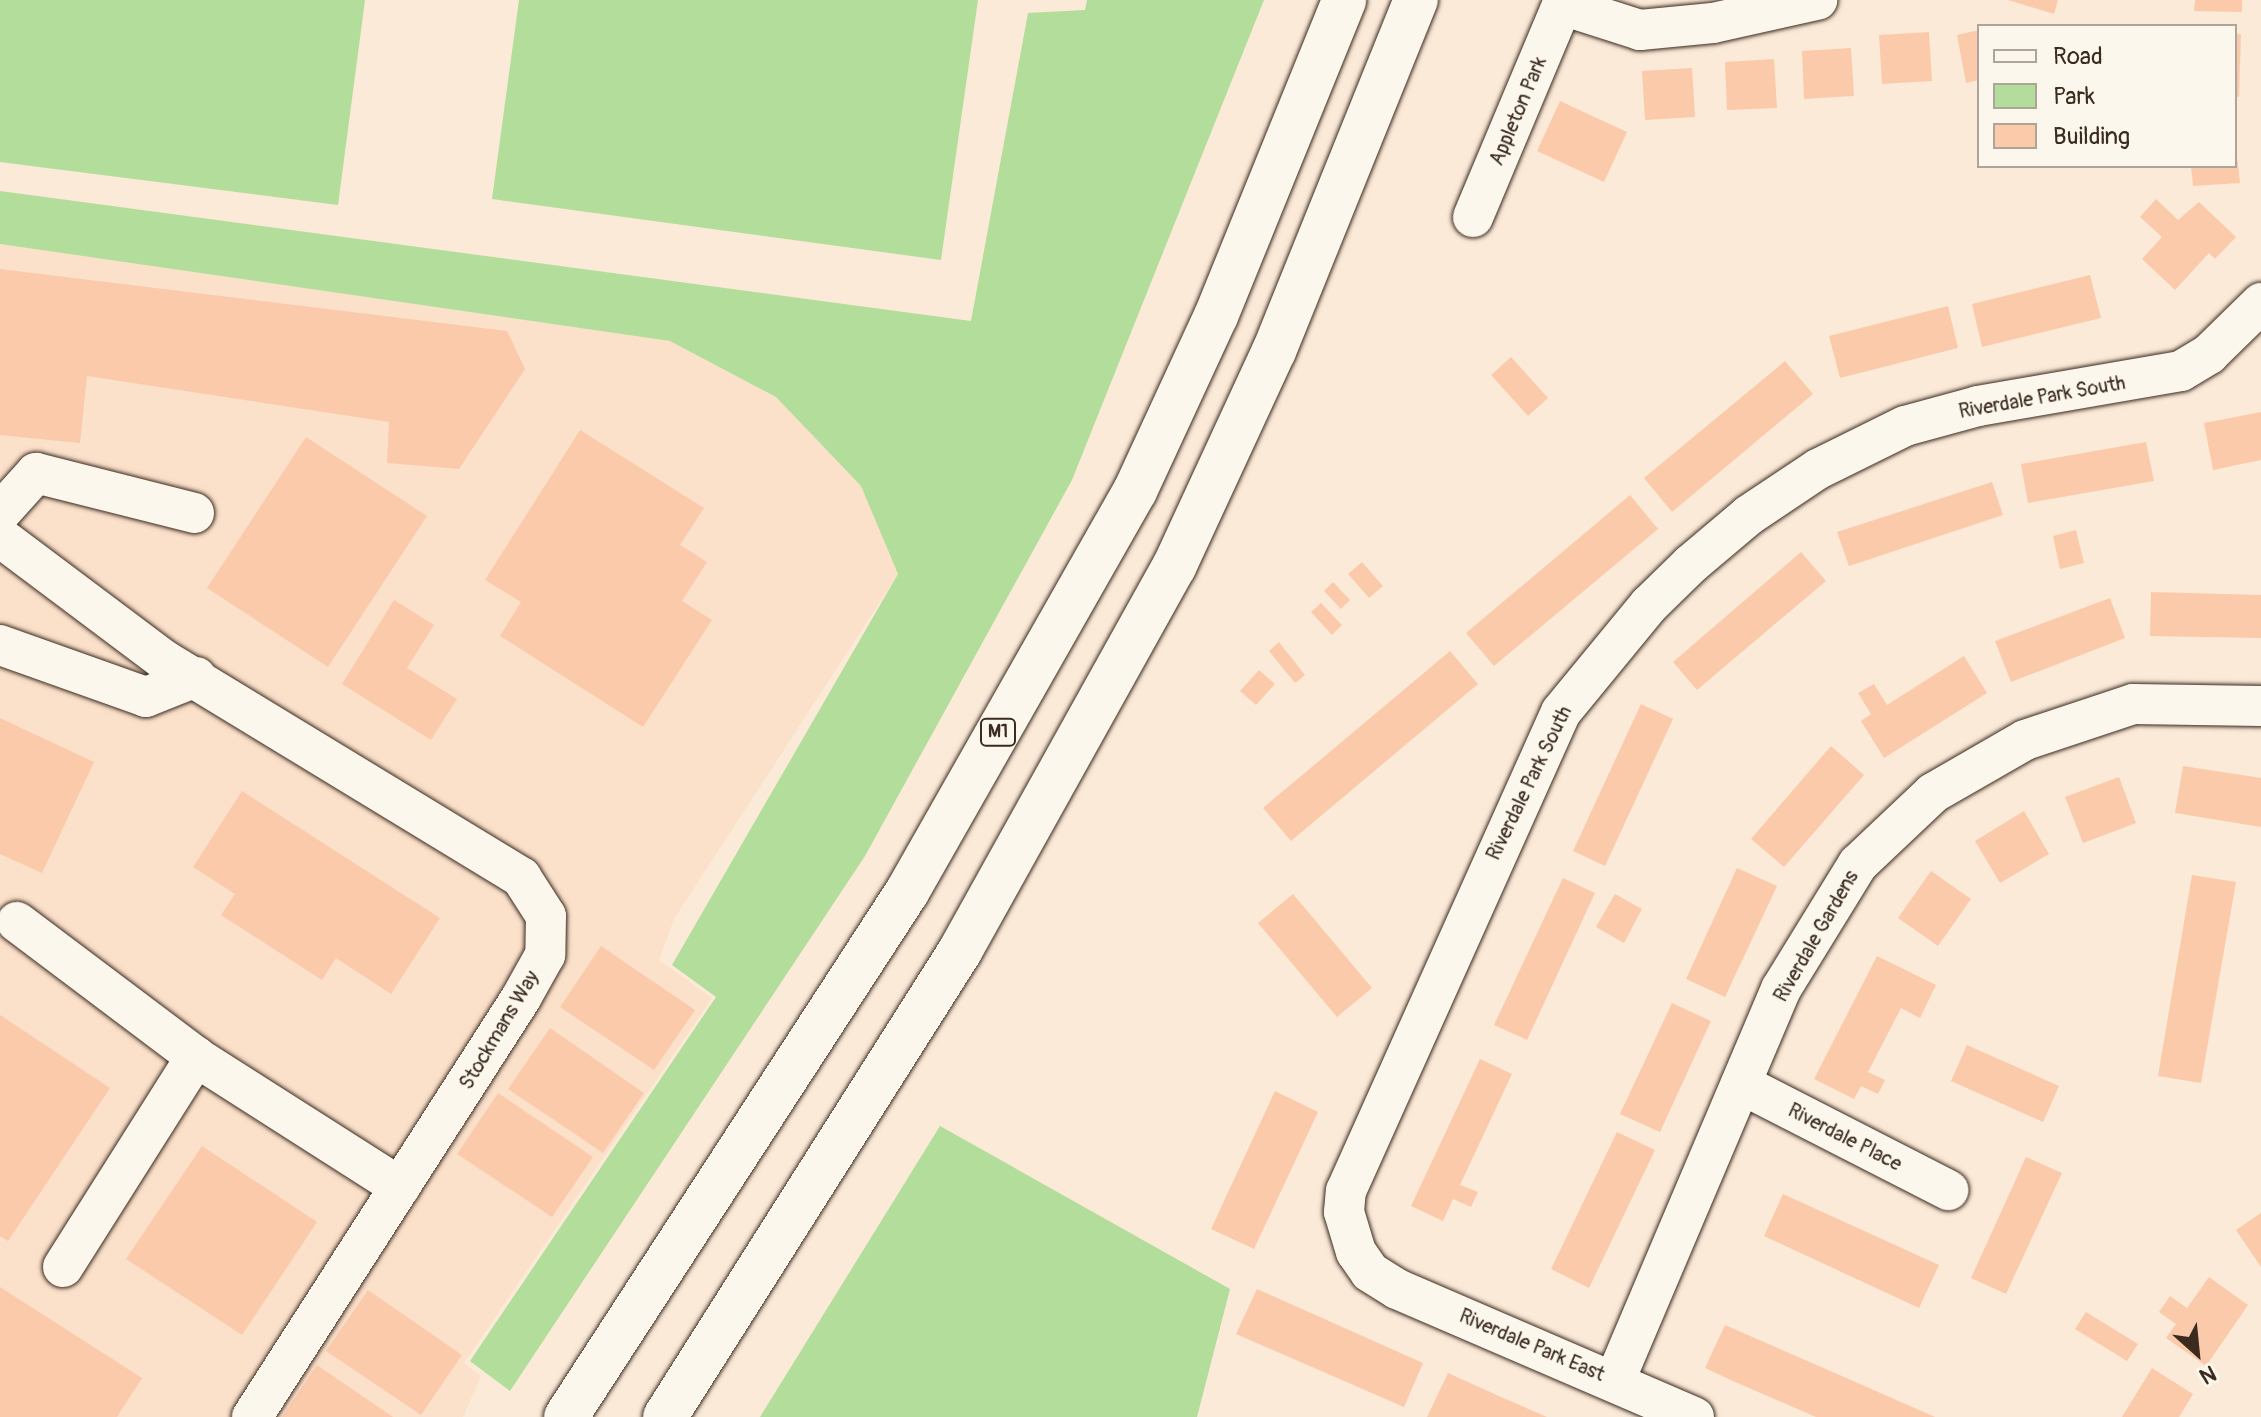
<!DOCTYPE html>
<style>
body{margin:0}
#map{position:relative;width:2261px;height:1417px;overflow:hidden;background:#fbead8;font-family:Pangolin,sans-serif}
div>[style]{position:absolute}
.built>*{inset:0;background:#fbe0ca}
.green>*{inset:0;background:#b2dd9a}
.building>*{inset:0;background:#fbcaab}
.roads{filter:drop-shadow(0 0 2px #3b2a1e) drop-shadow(0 0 2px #3b2a1e)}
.minor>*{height:40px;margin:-20px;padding:0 20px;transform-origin:20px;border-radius:20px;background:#fbf7ec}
.highway>*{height:44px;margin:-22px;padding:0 22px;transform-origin:22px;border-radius:22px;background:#fbf7ec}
span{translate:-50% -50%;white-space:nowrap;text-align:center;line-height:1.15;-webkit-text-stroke:8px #fbf7ec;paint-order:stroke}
.shield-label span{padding:2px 6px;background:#fbf7ec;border:2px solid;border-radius:6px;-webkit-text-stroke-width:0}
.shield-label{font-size:18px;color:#3b2a1e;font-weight:700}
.street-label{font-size:20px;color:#3b2a1e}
.legend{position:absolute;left:1977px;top:24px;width:260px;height:144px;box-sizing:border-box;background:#fbf7ec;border:2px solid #aea59a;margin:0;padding:10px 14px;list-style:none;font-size:24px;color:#3b2a1e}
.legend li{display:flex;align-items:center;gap:16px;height:40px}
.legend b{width:40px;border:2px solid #aea59a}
.north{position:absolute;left:2157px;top:1313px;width:80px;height:80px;-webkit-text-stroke:6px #fbf7ec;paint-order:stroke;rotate:153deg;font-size:22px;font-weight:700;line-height:32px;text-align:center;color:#3b2a1e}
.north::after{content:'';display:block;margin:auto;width:28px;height:36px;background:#3b2a1e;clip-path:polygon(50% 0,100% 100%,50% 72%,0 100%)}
</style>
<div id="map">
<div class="built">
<div style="clip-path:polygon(0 244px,670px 341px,776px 397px,861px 486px,898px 574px,674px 919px,659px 960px,712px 998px,464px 1363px,481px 1376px,463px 1417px,0 1417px)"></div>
</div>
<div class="green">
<div style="clip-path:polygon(0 0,365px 0,338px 205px,0 162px)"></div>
<div style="clip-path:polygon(519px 0,978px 0,941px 260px,492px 199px)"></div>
<div style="clip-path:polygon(1087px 0,1264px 0,1072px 480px,865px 856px,510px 1391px,470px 1361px,716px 997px,672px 965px,898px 574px,861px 486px,776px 397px,670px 341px,0 244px,0 191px,971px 321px,1028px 13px,1085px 10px)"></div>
<div style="clip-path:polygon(940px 1126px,1230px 1289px,1197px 1417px,760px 1417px)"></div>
</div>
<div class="building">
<div style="clip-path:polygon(2008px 0,2058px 0,2054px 14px)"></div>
<div style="clip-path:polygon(2195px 0,2242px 0,2242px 12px,2194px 11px)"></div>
<div style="clip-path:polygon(1979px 30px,1979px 80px,1966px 83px,1957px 35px)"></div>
<div style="clip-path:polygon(1929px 32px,1932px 81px,1882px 84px,1879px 35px)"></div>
<div style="clip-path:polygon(2235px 34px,2241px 34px,2239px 97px,2235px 97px)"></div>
<div style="clip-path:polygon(1851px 48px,1854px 96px,1804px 99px,1802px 51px)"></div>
<div style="clip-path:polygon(1774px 59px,1777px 108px,1727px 110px,1725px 62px)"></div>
<div style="clip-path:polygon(1692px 68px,1695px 117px,1645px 120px,1642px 71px)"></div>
<div style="clip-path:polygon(1560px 101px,1627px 132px,1604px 182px,1537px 151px)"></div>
<div style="clip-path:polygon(2235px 138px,2240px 183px,2193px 186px,2191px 166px,2235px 166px)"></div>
<div style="clip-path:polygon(2156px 199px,2178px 220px,2199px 202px,2236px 237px,2215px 259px,2209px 253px,2175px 290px,2142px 259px,2162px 237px,2140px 217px)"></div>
<div style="clip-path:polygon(0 269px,507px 331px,525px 369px,459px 469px,387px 463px,389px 422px,87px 376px,80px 443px,0 435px)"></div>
<div style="clip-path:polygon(2090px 275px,2101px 318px,1982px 347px,1972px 304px)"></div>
<div style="clip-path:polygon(1948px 306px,1958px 348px,1840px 378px,1829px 336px)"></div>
<div style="clip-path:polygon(1511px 357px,1548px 398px,1528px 416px,1491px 375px)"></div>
<div style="clip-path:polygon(1785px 361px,1813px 394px,1672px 512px,1644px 478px)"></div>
<div style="clip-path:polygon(2261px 412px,2261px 460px,2213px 470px,2204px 423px)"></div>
<div style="clip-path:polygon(580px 430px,704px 508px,680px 545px,707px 562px,682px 601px,712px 620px,643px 727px,500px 636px,521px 602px,485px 580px)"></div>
<div style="clip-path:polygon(306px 437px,427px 516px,328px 667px,207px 588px)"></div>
<div style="clip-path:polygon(2146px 442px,2154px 481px,2028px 503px,2021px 464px)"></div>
<div style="clip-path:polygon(1992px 482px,2003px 515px,1849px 566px,1837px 532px)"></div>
<div style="clip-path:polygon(1630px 495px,1658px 529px,1494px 666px,1466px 633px)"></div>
<div style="clip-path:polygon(2076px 530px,2084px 563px,2060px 569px,2053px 536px)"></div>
<div style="clip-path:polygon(1801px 552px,1826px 581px,1697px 690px,1673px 662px)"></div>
<div style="clip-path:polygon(1362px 562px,1383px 586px,1369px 598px,1348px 574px)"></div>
<div style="clip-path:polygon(1333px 582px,1350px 600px,1341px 609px,1324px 591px)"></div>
<div style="clip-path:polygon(2151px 592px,2261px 595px,2261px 638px,2150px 636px)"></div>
<div style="clip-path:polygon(2110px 598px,2125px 638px,2011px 682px,1995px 641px)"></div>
<div style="clip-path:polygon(394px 600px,434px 625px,407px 668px,457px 699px,431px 740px,342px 684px)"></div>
<div style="clip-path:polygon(1321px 603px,1342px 625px,1332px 635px,1311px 612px)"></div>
<div style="clip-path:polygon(1279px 642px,1305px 675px,1295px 683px,1269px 651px)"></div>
<div style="clip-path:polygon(1450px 651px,1478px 684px,1291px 841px,1263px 808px)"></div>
<div style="clip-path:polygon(1964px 656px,1987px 693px,1884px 758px,1861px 721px,1871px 714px,1858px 693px,1874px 684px,1887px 705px)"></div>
<div style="clip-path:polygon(1259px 670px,1275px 684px,1256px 705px,1240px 691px)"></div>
<div style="clip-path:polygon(1641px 704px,1673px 719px,1605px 866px,1573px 851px)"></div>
<div style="clip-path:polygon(0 718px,94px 762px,42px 873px,0 854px)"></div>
<div style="clip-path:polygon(1831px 746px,1864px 775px,1784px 867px,1751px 839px)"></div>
<div style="clip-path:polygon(2183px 766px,2261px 778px,2261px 827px,2175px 813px)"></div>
<div style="clip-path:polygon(2119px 777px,2136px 823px,2083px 843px,2065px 797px)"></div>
<div style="clip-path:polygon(242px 791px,440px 918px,391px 994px,336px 958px,322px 980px,221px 915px,235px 894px,193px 867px)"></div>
<div style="clip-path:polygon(2024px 811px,2049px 854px,2000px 883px,1975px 841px)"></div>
<div style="clip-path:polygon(1737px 868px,1777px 886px,1725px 997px,1686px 979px)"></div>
<div style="clip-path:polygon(1931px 871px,1971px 899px,1938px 946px,1898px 918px)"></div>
<div style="clip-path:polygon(2192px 875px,2236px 882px,2201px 1083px,2158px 1076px)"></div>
<div style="clip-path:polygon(1563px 878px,1595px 893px,1527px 1040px,1494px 1025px)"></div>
<div style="clip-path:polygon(1293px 894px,1372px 988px,1337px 1017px,1258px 923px)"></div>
<div style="clip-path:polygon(1615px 894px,1642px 909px,1624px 943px,1596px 927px)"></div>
<div style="clip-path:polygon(601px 946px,695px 1010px,654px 1070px,560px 1007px)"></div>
<div style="clip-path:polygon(1877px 956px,1936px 985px,1920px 1018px,1901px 1008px,1868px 1072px,1885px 1080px,1878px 1094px,1861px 1086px,1854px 1099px,1814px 1079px)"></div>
<div style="clip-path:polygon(1672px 1003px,1711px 1021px,1660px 1132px,1620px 1114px)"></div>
<div style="clip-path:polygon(0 1015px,110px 1088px,8px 1241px,0 1236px)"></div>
<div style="clip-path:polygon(550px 1028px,644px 1093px,603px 1153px,508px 1089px)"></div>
<div style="clip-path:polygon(1967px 1045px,2059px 1086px,2043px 1122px,1951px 1081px)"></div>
<div style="clip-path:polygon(1480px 1059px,1512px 1074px,1460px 1185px,1478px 1192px,1471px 1207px,1453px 1199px,1443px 1221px,1411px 1206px)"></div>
<div style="clip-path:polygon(1275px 1091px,1318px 1112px,1254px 1249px,1211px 1229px)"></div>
<div style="clip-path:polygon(498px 1093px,593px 1157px,552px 1217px,457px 1154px)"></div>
<div style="clip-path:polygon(1617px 1132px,1655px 1150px,1589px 1288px,1551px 1269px)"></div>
<div style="clip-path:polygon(202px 1146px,317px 1222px,242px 1335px,126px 1259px)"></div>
<div style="clip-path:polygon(2026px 1157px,2062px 1173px,2006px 1294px,1971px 1278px)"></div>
<div style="clip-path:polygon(1783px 1194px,1939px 1265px,1919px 1308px,1764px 1236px)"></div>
<div style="clip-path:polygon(2261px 1213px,2261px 1267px,2236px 1230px)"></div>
<div style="clip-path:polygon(2209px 1277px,2248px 1305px,2206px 1366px,2166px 1338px,2176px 1324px,2159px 1312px,2170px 1296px,2187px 1308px)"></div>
<div style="clip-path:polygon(0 1287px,142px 1378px,117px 1417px,0 1417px)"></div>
<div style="clip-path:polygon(1257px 1289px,1423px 1363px,1404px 1407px,1236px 1334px)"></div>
<div style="clip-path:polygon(368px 1290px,462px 1355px,421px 1415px,326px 1351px)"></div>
<div style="clip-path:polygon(2086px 1312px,2138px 1344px,2127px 1361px,2075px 1329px)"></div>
<div style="clip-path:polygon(1725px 1325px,1835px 1373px,1935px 1417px,1816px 1417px,1733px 1381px,1705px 1368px)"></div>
<div style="clip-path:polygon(317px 1365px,393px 1417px,282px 1417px)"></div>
<div style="clip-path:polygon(2152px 1368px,2193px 1394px,2179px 1417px,2122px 1417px)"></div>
<div style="clip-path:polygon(1448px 1373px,1501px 1397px,1547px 1417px,1427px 1417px)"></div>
</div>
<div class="roads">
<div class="minor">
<div style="left:1562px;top:5px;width:82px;rotate:17.8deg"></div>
<div style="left:1640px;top:30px;width:73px;rotate:-5.5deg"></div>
<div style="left:1713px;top:23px;width:107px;rotate:-12.5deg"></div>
<div style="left:1473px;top:217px;width:235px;rotate:-67.2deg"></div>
<div style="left:0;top:513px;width:54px;rotate:-48deg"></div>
<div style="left:36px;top:473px;width:163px;rotate:14.2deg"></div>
<div style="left:0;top:537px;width:205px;rotate:36.9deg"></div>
<div style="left:164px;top:660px;width:418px;rotate:31.3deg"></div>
<div style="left:521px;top:877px;width:46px;rotate:57.3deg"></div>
<div style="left:546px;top:916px;width:39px;rotate:91deg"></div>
<div style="left:545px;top:955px;width:49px;rotate:119.2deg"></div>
<div style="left:521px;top:998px;width:498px;rotate:122.7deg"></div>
<div style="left:0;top:645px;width:155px;rotate:19.6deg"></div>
<div style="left:146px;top:697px;width:54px;rotate:-21.8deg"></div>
<div style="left:17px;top:922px;width:224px;rotate:37deg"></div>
<div style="left:196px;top:1057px;width:242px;rotate:32.5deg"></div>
<div style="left:1741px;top:1084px;width:233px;rotate:27.1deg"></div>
<div style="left:63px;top:1267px;width:249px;rotate:-57.7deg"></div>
<div style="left:1615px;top:1380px;width:425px;rotate:-67deg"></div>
<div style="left:1781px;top:989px;width:147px;rotate:-58.4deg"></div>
<div style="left:1858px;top:864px;width:103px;rotate:-43.4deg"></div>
<div style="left:1933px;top:793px;width:106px;rotate:-29.9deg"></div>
<div style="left:2025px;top:740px;width:114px;rotate:-18.4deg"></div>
<div style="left:2133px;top:704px;width:128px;rotate:0.9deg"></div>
<div style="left:1694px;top:1417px;width:323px;rotate:-156.7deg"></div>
<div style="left:1397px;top:1289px;width:32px;rotate:-148deg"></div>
<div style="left:1370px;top:1272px;width:24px;rotate:-125deg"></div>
<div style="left:1356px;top:1252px;width:42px;rotate:-106.7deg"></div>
<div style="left:1344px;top:1212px;width:21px;rotate:-85deg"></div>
<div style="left:1346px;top:1191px;width:525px;rotate:-65.83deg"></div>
<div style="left:1561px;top:712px;width:139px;rotate:-50.6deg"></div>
<div style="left:1649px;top:605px;width:59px;rotate:-44.3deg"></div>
<div style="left:1691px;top:564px;width:76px;rotate:-40.2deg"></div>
<div style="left:1749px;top:515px;width:83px;rotate:-33.7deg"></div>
<div style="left:1818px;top:469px;width:97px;rotate:-26.3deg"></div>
<div style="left:1905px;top:426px;width:76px;rotate:-15.3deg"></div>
<div style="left:1978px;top:406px;width:206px;rotate:-9.8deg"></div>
<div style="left:2181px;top:371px;width:33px;rotate:-31deg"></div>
<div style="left:2209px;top:354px;width:73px;rotate:-44.4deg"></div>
</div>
<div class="highway">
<div style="left:566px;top:1417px;width:626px;rotate:-57deg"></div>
<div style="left:907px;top:892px;width:461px;rotate:-60.4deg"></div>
<div style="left:1135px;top:491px;width:193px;rotate:-65.2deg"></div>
<div style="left:1216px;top:316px;width:341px;rotate:-67.9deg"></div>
<div style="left:665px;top:1417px;width:552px;rotate:-57.66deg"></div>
<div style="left:960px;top:951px;width:440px;rotate:-60.9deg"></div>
<div style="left:1174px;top:567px;width:238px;rotate:-65.2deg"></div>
<div style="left:1274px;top:351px;width:379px;rotate:-68deg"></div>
</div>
</div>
<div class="shield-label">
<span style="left:998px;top:732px">M1</span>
</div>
<div class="street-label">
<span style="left:1518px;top:111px;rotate:-67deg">Appleton Park</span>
<span style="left:2042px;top:397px;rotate:-10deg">Riverdale Park South</span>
<span style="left:1529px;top:783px;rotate:-64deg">Riverdale Park South</span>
<span style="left:1816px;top:936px;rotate:-60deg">Riverdale Gardens</span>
<span style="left:499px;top:1030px;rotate:-59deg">Stockmans Way</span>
<span style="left:1845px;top:1137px;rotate:27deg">Riverdale Place</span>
<span style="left:1532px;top:1345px;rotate:23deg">Riverdale Park East</span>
</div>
<ul class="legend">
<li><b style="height:10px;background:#fbf7ec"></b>Road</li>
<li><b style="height:22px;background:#b2dd9a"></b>Park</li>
<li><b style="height:22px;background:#fbcaab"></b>Building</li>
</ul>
<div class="north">N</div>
</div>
